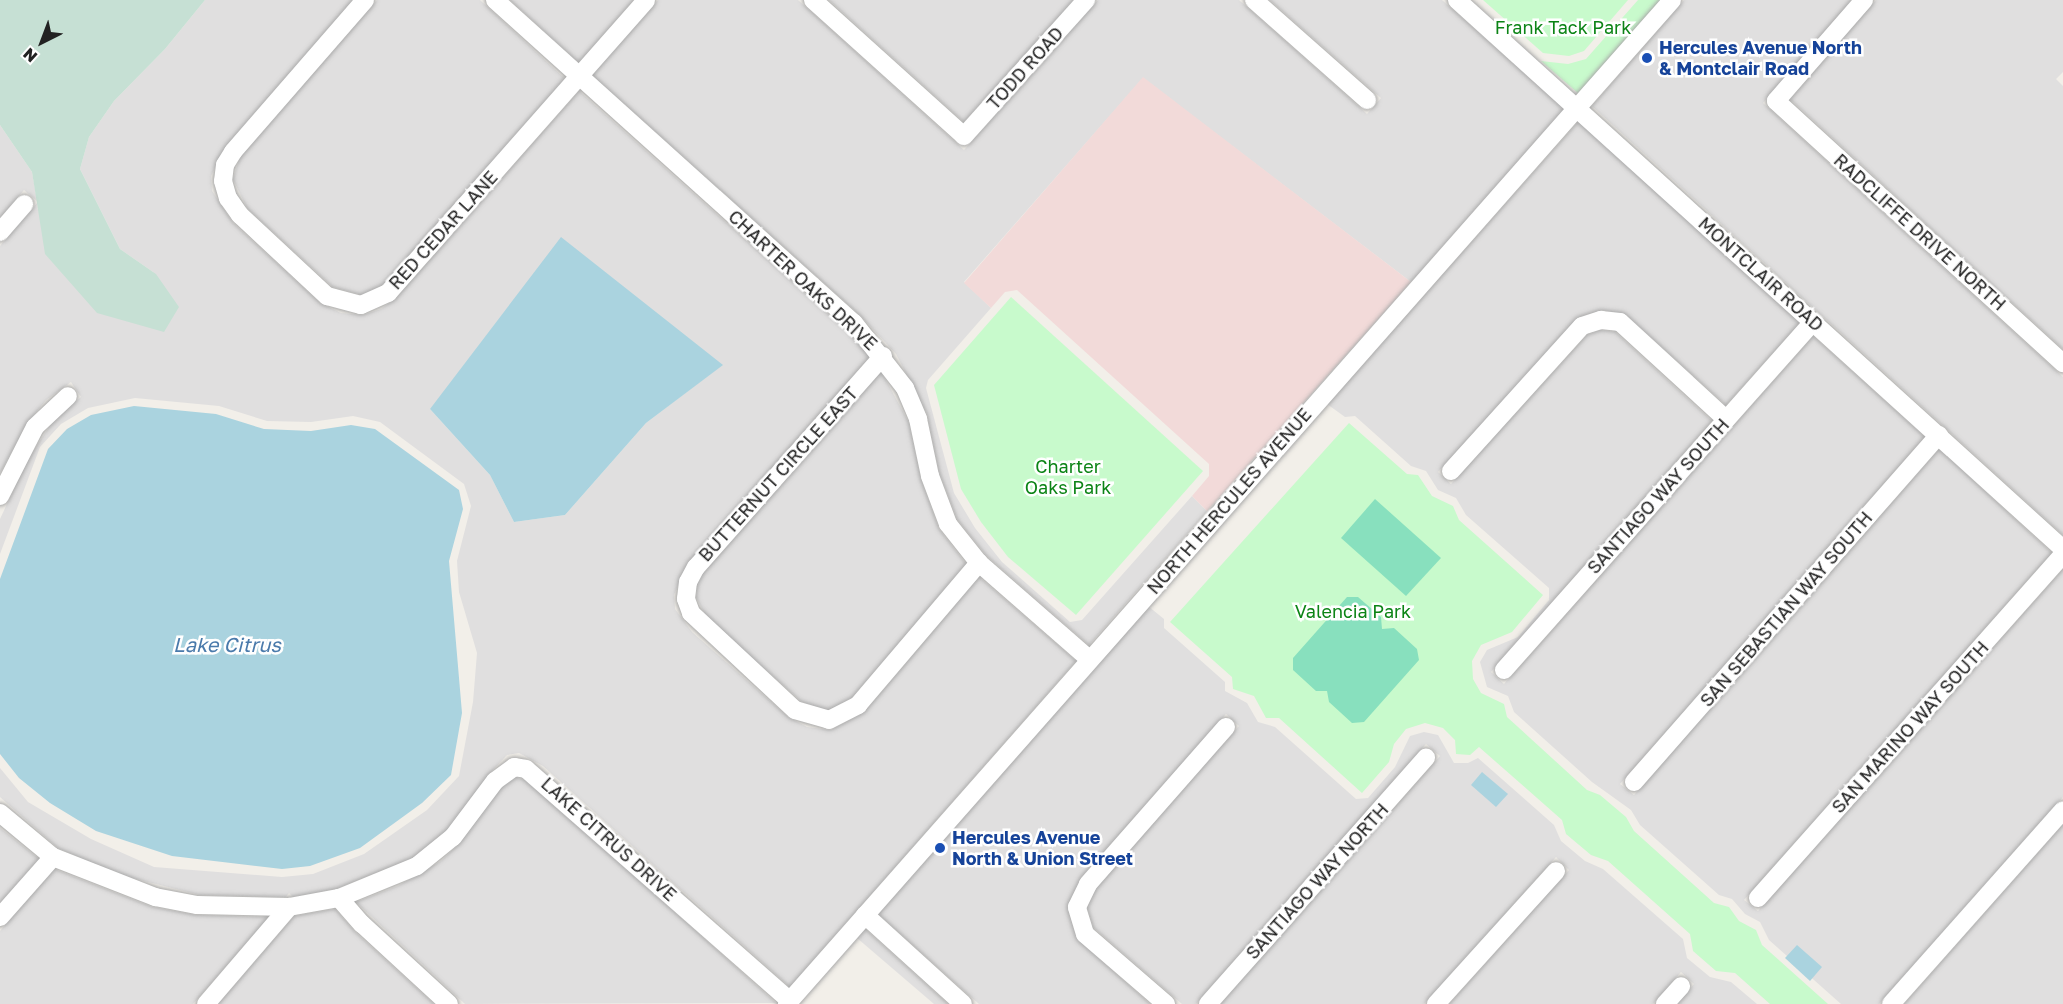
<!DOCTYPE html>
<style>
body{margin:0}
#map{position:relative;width:2063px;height:1004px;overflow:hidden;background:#f2efe9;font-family:"Golos Text",sans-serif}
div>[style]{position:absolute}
.residential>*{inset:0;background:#e0dfdf}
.commercial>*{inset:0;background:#f2dad9}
.wetland>*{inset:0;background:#c6e0d4}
.park>*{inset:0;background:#c8facc}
.pitch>*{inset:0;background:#88e0be}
.water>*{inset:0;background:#aad3df}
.roads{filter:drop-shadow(0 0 2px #a9a9a9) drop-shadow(0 0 2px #a9a9a9)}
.minor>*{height:18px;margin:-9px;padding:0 9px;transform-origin:9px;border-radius:9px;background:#fff}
.dots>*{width:16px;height:16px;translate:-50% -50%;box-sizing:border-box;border:3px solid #fff;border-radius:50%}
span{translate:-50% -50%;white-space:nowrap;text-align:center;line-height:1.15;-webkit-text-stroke:5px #fff;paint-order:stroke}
.park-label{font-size:18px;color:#0c8416}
.transit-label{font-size:18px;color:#164399;font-weight:700}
.left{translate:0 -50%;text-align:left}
.street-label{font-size:18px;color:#222}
.water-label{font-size:20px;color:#4a7aab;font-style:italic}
.north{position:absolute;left:12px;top:12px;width:60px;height:60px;-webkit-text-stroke:4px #fff;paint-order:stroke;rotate:222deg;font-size:16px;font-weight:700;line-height:24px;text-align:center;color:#222}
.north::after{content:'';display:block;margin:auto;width:21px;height:27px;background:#222;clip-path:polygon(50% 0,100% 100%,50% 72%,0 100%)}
</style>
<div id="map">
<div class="residential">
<div style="clip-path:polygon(evenodd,205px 0,353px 0,226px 146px,211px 176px,212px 191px,233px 223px,320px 303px,341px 313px,363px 315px,381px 309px,395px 299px,579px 91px,846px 330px,870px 357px,688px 563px,674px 595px,675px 609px,692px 632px,788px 717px,807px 727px,831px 730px,865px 711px,979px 577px,1076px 661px,790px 987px,543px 766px,519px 753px,507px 755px,489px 774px,447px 831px,413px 858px,336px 889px,293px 897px,289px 893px,286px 897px,200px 895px,120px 875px,58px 848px,0 797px,0 768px,28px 802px,91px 839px,154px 867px,282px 877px,313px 874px,364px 854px,427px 810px,459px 776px,473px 702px,477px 653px,459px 592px,457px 561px,471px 506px,464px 484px,380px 422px,353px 416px,311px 422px,267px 421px,219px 406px,135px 398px,88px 408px,61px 424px,40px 447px,0 554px,0 519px,28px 459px,57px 415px,81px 397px,71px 382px,46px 400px,28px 422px,0 473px,0 246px,37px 203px,38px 210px,156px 274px,120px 249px,80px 169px,89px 137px,114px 101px,165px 49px,205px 0,722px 365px,646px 423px,565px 515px,514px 522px,490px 475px,430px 409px,722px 365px)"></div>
<div style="clip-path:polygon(377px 0,480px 0,565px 79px,382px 286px,362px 295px,333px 287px,247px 208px,233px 179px,240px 157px)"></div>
<div style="clip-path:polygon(510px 0,634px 0,579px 63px)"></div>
<div style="clip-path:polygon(658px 0,798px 0,964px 150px,1098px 0,1239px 0,1367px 114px,1381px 98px,1270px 0,1442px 0,1565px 109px,1411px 282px,1143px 78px,964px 282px,991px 308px,928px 380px,926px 388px,954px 493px,975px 528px,1002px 562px,1070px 622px,1082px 620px,1192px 496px,1207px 511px,1089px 645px,986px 555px,957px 519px,939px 472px,927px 414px,896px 354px,860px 315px,592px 75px)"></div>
<div style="clip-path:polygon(829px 0,1074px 0,964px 122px)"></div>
<div style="clip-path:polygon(1684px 0,1852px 0,1763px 103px,2063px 377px,2063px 535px,1592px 106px)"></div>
<div style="clip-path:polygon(1876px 0,2063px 0,2063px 72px,2056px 79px,2063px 86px,2063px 349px,1790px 99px)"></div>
<div style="clip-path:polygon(1579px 121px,1800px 323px,1726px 405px,1626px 315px,1603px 310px,1580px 317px,1438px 472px,1451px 484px,1587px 335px,1600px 330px,1615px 332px,1712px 421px,1491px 672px,1504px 684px,1813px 336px,1925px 437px,1620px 784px,1634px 795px,1939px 449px,2052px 553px,1744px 900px,1758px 911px,2063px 569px,2063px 797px,1879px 1004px,1841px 1004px,1769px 940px,1760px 922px,1745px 914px,1732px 899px,1719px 895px,1640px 825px,1631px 810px,1592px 782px,1514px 712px,1508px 696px,1487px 687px,1480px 662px,1487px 650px,1518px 637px,1549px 600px,1549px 588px,1466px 515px,1456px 498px,1438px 490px,1426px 471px,1411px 466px,1355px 416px,1345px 417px,1327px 404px)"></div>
<div style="clip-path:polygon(0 125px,32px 172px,37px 201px,24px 190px,0 218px)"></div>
<div style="clip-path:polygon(881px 371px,909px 423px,921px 479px,939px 529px,966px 564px,852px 698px,829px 710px,815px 708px,801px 701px,707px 618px,696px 597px,697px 584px,704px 572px)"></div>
<div style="clip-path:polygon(1148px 606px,1164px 619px,1164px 628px,1225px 682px,1225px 691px,1247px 703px,1258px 722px,1275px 727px,1356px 799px,1368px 798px,1395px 767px,1410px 736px,1424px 732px,1438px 735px,1454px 763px,1468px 763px,1478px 758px,1554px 825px,1561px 841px,1585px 861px,1603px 869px,1683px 939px,1687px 958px,1710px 977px,1731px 982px,1757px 1004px,1677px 1004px,1694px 984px,1681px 972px,1653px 1004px,1449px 1004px,1569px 870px,1556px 857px,1424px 1004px,1220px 1004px,1440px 756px,1426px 744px,1196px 1004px,1182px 1004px,1093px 927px,1087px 907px,1095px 889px,1239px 726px,1226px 714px,1081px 878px,1068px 909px,1077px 939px,1150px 1004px,979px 1004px,878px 914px)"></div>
<div style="clip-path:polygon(515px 777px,530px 782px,776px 1003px,465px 1004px,356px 902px,398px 886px,441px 861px,460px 843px,501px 787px)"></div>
<div style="clip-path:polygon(2063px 824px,2063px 1004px,1904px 1004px)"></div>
<div style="clip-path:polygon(0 828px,39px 859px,0 903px)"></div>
<div style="clip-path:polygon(54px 869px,152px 907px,196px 915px,269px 917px,193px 1004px,0 1004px,0 931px)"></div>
<div style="clip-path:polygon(335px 909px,355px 932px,434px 1004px,218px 1004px,294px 916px)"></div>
<div style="clip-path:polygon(865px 929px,948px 1004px,934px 1004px,857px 938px)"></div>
</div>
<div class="commercial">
<div style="clip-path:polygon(1143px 77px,1411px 282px,1207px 511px,1192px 496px,1209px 476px,1209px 464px,1017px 290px,1005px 292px,991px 308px,964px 283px)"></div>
</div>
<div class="wetland">
<div style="clip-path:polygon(0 0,205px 0,165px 49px,114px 101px,89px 137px,80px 169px,120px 249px,156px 274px,179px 307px,164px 332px,97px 313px,45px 254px,32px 172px,0 125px)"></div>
</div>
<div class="park">
<div style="clip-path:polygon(1483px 0,1628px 0,1584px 51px,1569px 56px,1543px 53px)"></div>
<div style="clip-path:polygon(1638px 0,1660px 0,1579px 94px,1541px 61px,1568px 64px,1586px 59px)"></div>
<div style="clip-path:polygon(1011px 297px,1203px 471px,1076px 615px,1008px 557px,981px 522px,961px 489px,934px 385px)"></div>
<div style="clip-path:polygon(1349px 423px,1407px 474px,1418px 475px,1432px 496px,1453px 506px,1459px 520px,1543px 595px,1512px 632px,1481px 645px,1472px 661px,1473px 679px,1481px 693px,1504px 704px,1507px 717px,1587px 790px,1600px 795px,1626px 817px,1634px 831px,1714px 903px,1729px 907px,1739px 921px,1756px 930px,1762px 945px,1828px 1004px,1770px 1004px,1735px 973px,1716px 971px,1693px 951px,1690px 934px,1608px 861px,1591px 855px,1566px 834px,1562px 820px,1479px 747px,1470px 755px,1456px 754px,1455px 740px,1443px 728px,1425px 723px,1406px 729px,1394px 744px,1389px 762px,1362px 793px,1279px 718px,1266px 718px,1254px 696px,1233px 689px,1232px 677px,1170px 622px)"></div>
</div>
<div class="pitch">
<div style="clip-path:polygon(1375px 499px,1441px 558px,1406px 596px,1341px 538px)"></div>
<div style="clip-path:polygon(1347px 597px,1358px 597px,1381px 617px,1382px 629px,1394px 628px,1417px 649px,1419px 660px,1364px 722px,1352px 723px,1329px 702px,1327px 691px,1316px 691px,1293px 670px,1293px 658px)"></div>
</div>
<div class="water">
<div style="clip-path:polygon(561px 237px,723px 365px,646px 423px,565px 515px,514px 522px,490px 475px,430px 409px)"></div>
<div style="clip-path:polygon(134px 406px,216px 414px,264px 429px,311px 431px,351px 425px,375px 429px,459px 490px,463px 509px,449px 561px,462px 713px,451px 775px,422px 803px,360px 848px,310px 866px,282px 869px,172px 856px,96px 831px,50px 803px,19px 778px,0 754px,0 579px,48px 449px,67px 429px,91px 415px)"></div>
<div style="clip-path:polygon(1482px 772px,1508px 794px,1496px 807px,1471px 785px)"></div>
<div style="clip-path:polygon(1797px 945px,1822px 967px,1810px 981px,1785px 958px)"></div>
</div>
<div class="roads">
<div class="minor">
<div style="left:365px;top:0;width:201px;rotate:131deg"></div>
<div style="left:233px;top:152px;width:15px;rotate:122deg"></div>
<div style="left:225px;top:165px;width:16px;rotate:97deg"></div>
<div style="left:223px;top:181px;width:18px;rotate:74deg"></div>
<div style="left:228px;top:198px;width:21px;rotate:55deg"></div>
<div style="left:240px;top:215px;width:119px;rotate:43deg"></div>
<div style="left:327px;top:296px;width:35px;rotate:15deg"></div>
<div style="left:361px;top:305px;width:30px;rotate:-24deg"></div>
<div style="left:388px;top:293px;width:390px;rotate:-48.6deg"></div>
<div style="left:495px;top:0;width:483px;rotate:42deg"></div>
<div style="left:854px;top:323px;width:83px;rotate:51.9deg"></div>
<div style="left:905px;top:388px;width:34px;rotate:67deg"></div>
<div style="left:918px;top:419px;width:58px;rotate:78.1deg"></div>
<div style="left:930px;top:476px;width:51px;rotate:69.4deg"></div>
<div style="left:948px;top:524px;width:50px;rotate:51.5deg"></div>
<div style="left:979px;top:563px;width:146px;rotate:41.1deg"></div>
<div style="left:813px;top:0;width:203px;rotate:42deg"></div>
<div style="left:964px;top:136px;width:183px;rotate:-48.1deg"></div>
<div style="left:1254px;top:0;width:151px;rotate:41.5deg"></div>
<div style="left:1457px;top:0;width:818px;rotate:42.17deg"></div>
<div style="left:1864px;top:0;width:134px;rotate:131.1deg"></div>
<div style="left:1776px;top:101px;width:389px;rotate:42.4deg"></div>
<div style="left:0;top:232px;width:37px;rotate:-49deg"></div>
<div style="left:883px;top:356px;width:282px;rotate:131.5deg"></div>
<div style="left:696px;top:567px;width:17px;rotate:118deg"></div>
<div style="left:688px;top:582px;width:17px;rotate:97deg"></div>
<div style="left:686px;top:599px;width:15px;rotate:70deg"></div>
<div style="left:691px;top:613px;width:142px;rotate:43deg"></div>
<div style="left:795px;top:710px;width:35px;rotate:16deg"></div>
<div style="left:829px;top:720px;width:33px;rotate:-27deg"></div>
<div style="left:858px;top:705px;width:187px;rotate:-49.6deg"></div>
<div style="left:1451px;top:471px;width:195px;rotate:-47.9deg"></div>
<div style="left:1582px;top:326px;width:20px;rotate:-18deg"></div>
<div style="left:1601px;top:320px;width:19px;rotate:6deg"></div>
<div style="left:1620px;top:322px;width:144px;rotate:42.5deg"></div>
<div style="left:0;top:496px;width:77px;rotate:-63.1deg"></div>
<div style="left:35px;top:427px;width:45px;rotate:-43.2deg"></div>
<div style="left:1504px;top:670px;width:465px;rotate:-48.4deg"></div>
<div style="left:1634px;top:782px;width:462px;rotate:-48.7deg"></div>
<div style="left:0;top:813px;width:69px;rotate:39.7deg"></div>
<div style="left:53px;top:857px;width:110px;rotate:21.4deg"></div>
<div style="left:155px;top:897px;width:43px;rotate:10.8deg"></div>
<div style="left:197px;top:905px;width:92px;rotate:1.2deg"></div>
<div style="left:289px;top:907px;width:51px;rotate:-10.2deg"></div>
<div style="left:339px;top:898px;width:84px;rotate:-22.3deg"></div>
<div style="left:417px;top:866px;width:46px;rotate:-38.9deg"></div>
<div style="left:453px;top:837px;width:70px;rotate:-53.1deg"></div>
<div style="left:495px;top:781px;width:24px;rotate:-36deg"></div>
<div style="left:514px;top:767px;width:12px;rotate:9deg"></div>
<div style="left:526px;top:769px;width:351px;rotate:41.3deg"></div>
<div style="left:339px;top:898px;width:35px;rotate:49deg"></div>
<div style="left:362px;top:924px;width:118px;rotate:42.6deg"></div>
<div style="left:1758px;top:898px;width:459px;rotate:-48.4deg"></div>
<div style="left:865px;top:915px;width:132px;rotate:42.2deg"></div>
<div style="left:0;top:917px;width:80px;rotate:-48.5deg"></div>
<div style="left:206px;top:1004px;width:128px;rotate:-49.4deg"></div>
<div style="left:787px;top:1004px;width:1338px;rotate:-48.6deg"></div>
<div style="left:1166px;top:1004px;width:107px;rotate:-139.2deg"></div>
<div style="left:1085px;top:934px;width:28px;rotate:-107deg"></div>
<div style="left:1077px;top:907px;width:25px;rotate:-64deg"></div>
<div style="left:1088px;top:884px;width:209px;rotate:-48.7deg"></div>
<div style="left:1208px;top:1004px;width:329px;rotate:-48.5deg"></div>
<div style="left:1436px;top:1004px;width:179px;rotate:-47.9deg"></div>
<div style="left:1665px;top:1004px;width:24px;rotate:-48deg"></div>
<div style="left:1891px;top:1004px;width:259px;rotate:-48.4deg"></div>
</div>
</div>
<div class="dots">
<div style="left:1647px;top:58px;background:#1a4fb4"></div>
<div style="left:940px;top:848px;background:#1a4fb4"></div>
</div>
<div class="park-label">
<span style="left:1563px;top:27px">Frank Tack Park</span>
<span style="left:1068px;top:477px">Charter<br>Oaks Park</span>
<span style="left:1353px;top:611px">Valencia Park</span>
</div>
<div class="transit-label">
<span class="left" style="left:1659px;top:58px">Hercules Avenue North<br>&amp; Montclair Road</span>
<span class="left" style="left:952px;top:848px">Hercules Avenue<br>North &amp; Union Street</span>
</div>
<div class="street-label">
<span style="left:1025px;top:68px;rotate:-48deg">TODD ROAD</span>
<span style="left:443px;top:230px;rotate:-48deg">RED CEDAR LANE</span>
<span style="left:1920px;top:232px;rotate:42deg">RADCLIFFE DRIVE NORTH</span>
<span style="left:1761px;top:274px;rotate:42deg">MONTCLAIR ROAD</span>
<span style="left:803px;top:280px;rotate:43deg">CHARTER OAKS DRIVE</span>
<span style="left:778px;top:474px;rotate:-48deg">BUTTERNUT CIRCLE EAST</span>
<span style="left:1658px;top:496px;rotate:-48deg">SANTIAGO WAY SOUTH</span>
<span style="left:1229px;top:501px;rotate:-49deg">NORTH HERCULES AVENUE</span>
<span style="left:1786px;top:609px;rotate:-49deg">SAN SEBASTIAN WAY SOUTH</span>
<span style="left:1910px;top:727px;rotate:-48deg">SAN MARINO WAY SOUTH</span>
<span style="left:609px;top:839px;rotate:42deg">LAKE CITRUS DRIVE</span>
<span style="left:1317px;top:881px;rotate:-48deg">SANTIAGO WAY NORTH</span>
</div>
<div class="water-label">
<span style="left:227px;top:644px">Lake Citrus</span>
</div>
<div class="north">N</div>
</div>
